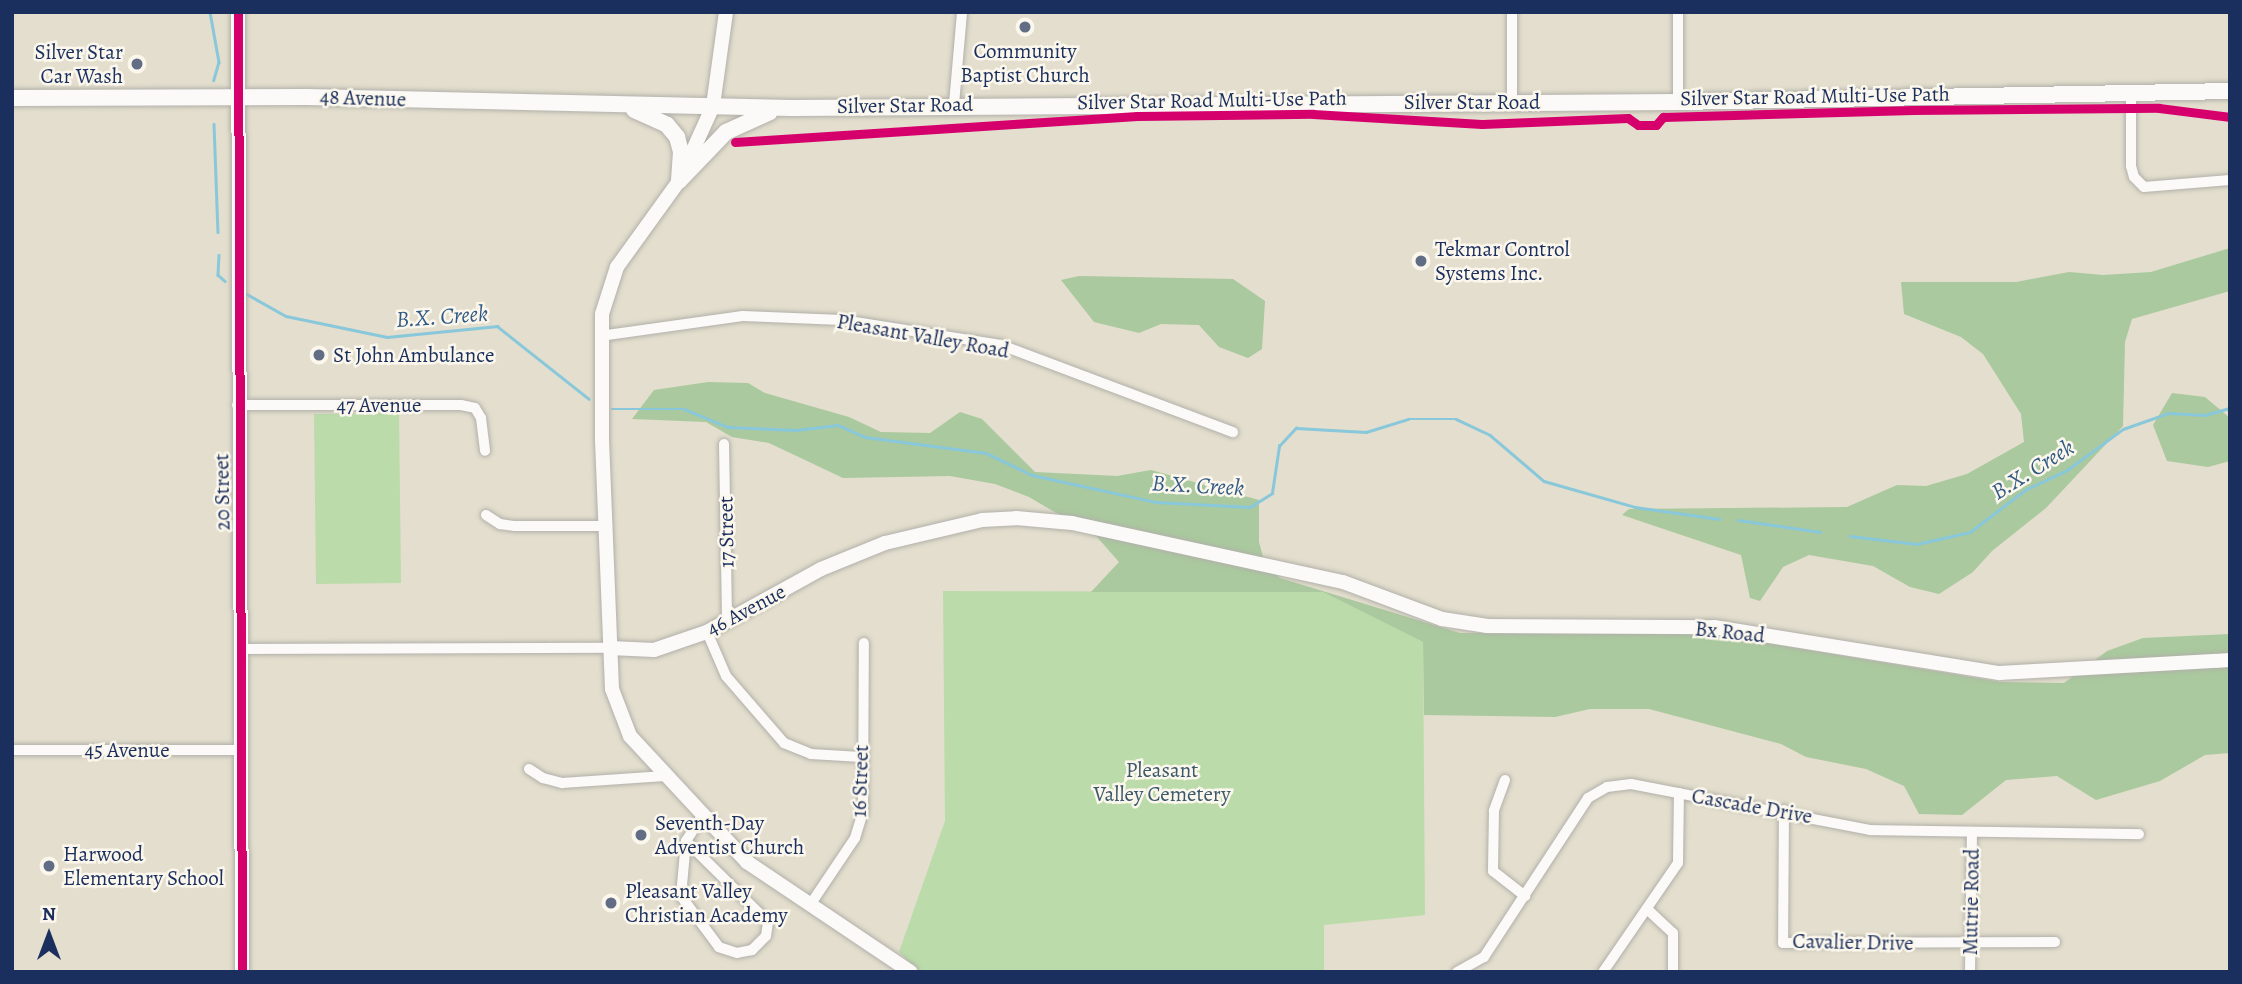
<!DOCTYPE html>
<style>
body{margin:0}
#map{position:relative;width:2242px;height:984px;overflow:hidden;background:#e3decd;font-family:Alegreya,serif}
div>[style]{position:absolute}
.green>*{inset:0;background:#bbdbaa}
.forest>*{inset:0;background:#aac99e}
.stream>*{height:2.5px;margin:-1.25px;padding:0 1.25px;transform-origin:1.25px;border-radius:1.25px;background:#89c7da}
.roads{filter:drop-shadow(0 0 2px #b1b0aa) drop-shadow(0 0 2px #b1b0aa)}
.minor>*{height:10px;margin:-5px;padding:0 5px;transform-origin:5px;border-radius:5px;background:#fbfaf8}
.tertiary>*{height:14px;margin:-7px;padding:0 7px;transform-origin:7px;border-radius:7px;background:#fbfaf8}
.secondary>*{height:16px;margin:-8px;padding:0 8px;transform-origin:8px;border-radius:8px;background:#fbfaf8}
.cycleway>*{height:9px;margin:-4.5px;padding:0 4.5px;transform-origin:4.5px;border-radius:4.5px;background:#d6006c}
.dots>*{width:19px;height:19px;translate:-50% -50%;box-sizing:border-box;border:4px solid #fbf7ec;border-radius:50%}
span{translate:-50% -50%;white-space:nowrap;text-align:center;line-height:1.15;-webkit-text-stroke:5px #fbf7ec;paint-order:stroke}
.poi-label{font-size:21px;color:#1b2f5e}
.right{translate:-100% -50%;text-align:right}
.left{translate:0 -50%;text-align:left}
.street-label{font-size:21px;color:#1b2f5e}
.park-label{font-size:21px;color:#3b596a}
.water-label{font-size:23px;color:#315a85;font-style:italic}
.frame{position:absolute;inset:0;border:14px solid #1b2f5e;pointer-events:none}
.north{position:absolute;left:14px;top:900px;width:70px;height:70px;-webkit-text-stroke:5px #fbf7ec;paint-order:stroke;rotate:0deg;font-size:19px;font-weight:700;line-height:28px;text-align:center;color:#1b2f5e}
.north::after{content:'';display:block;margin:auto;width:24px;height:32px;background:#1b2f5e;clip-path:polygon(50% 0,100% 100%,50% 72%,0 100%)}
</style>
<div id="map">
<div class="green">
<div style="clip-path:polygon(399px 413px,401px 583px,316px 584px,314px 414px)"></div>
<div style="clip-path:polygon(943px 591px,1323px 592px,1423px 642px,1425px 915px,1324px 925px,1324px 972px,919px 972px,899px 952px,945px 821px)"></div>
</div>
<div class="forest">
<div style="clip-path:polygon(2230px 248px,2230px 291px,2132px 319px,2125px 342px,2123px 426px,2046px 508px,1992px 551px,1973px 572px,1939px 594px,1910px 587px,1873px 566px,1809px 555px,1783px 567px,1760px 601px,1750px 598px,1741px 555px,1622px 515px,1629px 509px,1847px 507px,1897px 485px,1926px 486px,1967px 474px,2024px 442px,2021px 414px,1983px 354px,1961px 337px,1904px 314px,1901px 282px,2016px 282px,2069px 272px,2103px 275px,2151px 272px)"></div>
<div style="clip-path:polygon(1079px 276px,1233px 279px,1265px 301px,1262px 349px,1248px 358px,1219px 347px,1199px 325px,1161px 324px,1139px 333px,1094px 322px,1061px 280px)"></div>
<div style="clip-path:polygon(708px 382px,748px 383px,765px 393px,849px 417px,881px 432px,930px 433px,960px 412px,982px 419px,1035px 472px,1117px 476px,1151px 470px,1259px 500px,1259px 542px,1265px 564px,1280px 578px,1460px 633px,1712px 634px,2001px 682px,2064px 683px,2107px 651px,2143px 638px,2230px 634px,2230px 753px,2205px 755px,2160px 781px,2096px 800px,2057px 776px,2006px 780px,1962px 815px,1919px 814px,1904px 786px,1866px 769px,1806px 757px,1781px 744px,1649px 709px,1590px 709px,1555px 717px,1424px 715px,1423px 642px,1323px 592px,1091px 592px,1119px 562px,1097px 537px,1029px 497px,995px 484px,950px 476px,843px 478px,769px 443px,732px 437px,706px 422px,632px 419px,654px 390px)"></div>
<div style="clip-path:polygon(2172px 393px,2205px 397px,2230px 418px,2230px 461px,2208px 467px,2167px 461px,2153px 425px)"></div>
</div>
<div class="stream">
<div style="left:210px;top:12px;width:51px;rotate:79.8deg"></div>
<div style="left:219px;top:62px;width:19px;rotate:106deg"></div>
<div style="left:214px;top:124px;width:108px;rotate:87.9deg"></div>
<div style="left:219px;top:255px;width:20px;rotate:93deg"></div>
<div style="left:218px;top:275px;width:9px;rotate:41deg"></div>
<div style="left:245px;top:293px;width:47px;rotate:29.3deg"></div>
<div style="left:286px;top:316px;width:103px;rotate:11.7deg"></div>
<div style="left:387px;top:337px;width:111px;rotate:-5.7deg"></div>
<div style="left:497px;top:326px;width:117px;rotate:38.4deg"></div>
<div style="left:612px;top:409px;width:72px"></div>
<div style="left:684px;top:409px;width:48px;rotate:22.2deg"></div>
<div style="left:728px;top:427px;width:68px;rotate:2.5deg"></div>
<div style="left:796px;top:430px;width:42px;rotate:-6.8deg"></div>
<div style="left:838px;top:425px;width:30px;rotate:24deg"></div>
<div style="left:865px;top:437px;width:122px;rotate:7.5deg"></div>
<div style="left:986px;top:453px;width:51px;rotate:25.6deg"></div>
<div style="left:1032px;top:475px;width:127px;rotate:12.3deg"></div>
<div style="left:1156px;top:502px;width:94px;rotate:3deg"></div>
<div style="left:1250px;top:507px;width:26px;rotate:-32deg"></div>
<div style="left:1272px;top:493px;width:48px;rotate:-81.5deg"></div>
<div style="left:1279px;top:446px;width:25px;rotate:-47deg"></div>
<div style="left:1296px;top:428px;width:70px;rotate:3.3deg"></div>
<div style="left:1366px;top:432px;width:44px;rotate:-17.2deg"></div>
<div style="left:1408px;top:419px;width:48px"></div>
<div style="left:1456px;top:419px;width:38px;rotate:25deg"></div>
<div style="left:1490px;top:435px;width:71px;rotate:40.4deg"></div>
<div style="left:1544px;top:481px;width:95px;rotate:15.9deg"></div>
<div style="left:1635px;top:507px;width:85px;rotate:8.1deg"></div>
<div style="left:1738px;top:520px;width:83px;rotate:8.3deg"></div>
<div style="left:1850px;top:536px;width:67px;rotate:6.8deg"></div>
<div style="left:1917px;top:544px;width:54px;rotate:-12.8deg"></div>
<div style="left:1970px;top:532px;width:69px;rotate:-37.4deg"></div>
<div style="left:2025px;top:490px;width:47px;rotate:-25.5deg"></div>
<div style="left:2067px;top:470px;width:69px;rotate:-36.2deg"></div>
<div style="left:2123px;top:429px;width:49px;rotate:-19.2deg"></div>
<div style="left:2169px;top:413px;width:36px;rotate:3deg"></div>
<div style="left:2205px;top:415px;width:26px;rotate:-16deg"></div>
</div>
<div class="roads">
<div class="minor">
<div style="left:1512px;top:12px;width:90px;rotate:90deg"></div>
<div style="left:2131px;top:95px;width:71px;rotate:90deg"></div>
<div style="left:2131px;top:166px;width:11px;rotate:75deg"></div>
<div style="left:2134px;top:177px;width:14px;rotate:45deg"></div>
<div style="left:2144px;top:187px;width:86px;rotate:-4.7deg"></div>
<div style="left:1678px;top:102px;width:90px;rotate:-90deg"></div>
<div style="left:954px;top:104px;width:92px;rotate:-85deg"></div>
<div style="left:600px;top:336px;width:144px;rotate:-8deg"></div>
<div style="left:743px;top:316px;width:99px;rotate:2.3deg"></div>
<div style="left:842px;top:320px;width:161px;rotate:8.9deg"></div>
<div style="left:1001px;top:345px;width:248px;rotate:20.6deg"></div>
<div style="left:237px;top:405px;width:224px"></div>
<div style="left:461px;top:405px;width:14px;rotate:12deg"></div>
<div style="left:475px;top:408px;width:12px;rotate:59deg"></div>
<div style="left:481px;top:418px;width:33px;rotate:83deg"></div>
<div style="left:724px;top:444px;width:175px;rotate:89deg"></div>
<div style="left:486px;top:515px;width:17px;rotate:33deg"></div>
<div style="left:500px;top:524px;width:15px;rotate:8deg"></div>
<div style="left:515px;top:526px;width:89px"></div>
<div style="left:707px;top:632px;width:48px;rotate:66.6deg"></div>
<div style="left:726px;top:676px;width:89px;rotate:49.1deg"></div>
<div style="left:784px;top:743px;width:29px;rotate:22deg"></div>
<div style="left:811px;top:754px;width:50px;rotate:3.4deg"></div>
<div style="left:242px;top:649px;width:368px;rotate:-0.2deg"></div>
<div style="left:12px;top:750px;width:230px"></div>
<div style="left:529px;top:769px;width:17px;rotate:33deg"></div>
<div style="left:543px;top:778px;width:20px;rotate:15deg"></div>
<div style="left:562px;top:783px;width:103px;rotate:-3.9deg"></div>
<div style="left:1505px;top:780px;width:33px;rotate:110deg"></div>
<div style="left:1494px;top:811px;width:60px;rotate:91deg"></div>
<div style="left:1493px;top:871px;width:41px;rotate:38deg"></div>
<div style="left:1784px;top:810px;width:133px;rotate:90.4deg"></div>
<div style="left:1783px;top:943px;width:272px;rotate:-0.2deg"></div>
<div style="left:686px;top:841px;width:115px;rotate:44.6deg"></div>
<div style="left:768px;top:922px;width:14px;rotate:98deg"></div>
<div style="left:766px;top:936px;width:20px;rotate:135deg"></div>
<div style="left:752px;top:950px;width:15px;rotate:169deg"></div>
<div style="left:737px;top:953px;width:19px;rotate:-162deg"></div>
<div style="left:719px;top:947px;width:64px;rotate:-126.7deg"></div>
<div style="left:681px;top:896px;width:55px;rotate:-84.8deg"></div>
<div style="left:686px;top:841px;width:30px;rotate:-57deg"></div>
<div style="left:810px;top:905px;width:81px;rotate:-56.1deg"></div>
<div style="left:855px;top:838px;width:28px;rotate:-73deg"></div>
<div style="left:863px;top:811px;width:168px;rotate:-89.7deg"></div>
<div style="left:1647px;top:909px;width:35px;rotate:43deg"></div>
<div style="left:1673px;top:933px;width:39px;rotate:90deg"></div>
<div style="left:1457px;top:972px;width:31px;rotate:-29deg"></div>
<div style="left:1484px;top:957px;width:190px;rotate:-56.8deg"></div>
<div style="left:1588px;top:798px;width:22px;rotate:-30deg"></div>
<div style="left:1607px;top:787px;width:24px;rotate:-7deg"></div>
<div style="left:1631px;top:784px;width:243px;rotate:10.9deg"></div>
<div style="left:1870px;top:830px;width:269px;rotate:0.9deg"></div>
<div style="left:1603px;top:972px;width:132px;rotate:-55.5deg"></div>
<div style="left:1678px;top:863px;width:70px;rotate:-89.2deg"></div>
<div style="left:1970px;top:972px;width:140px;rotate:-89.2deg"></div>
</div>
<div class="tertiary">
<div style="left:238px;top:12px;width:960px;rotate:89.76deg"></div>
<div style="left:726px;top:12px;width:95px;rotate:97.9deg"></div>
<div style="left:713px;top:106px;width:82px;rotate:114.4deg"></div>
<div style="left:679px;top:181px;width:106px;rotate:125.8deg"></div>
<div style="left:617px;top:267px;width:49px;rotate:107.7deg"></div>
<div style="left:602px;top:314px;width:126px;rotate:90deg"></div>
<div style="left:602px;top:440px;width:249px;rotate:87.7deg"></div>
<div style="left:612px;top:689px;width:50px;rotate:69deg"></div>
<div style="left:630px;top:736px;width:172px;rotate:47.1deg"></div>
<div style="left:747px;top:862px;width:197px;rotate:33.9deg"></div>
<div style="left:610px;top:648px;width:44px;rotate:2.6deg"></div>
<div style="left:654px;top:650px;width:56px;rotate:-18.8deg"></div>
<div style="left:707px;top:632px;width:130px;rotate:-28.9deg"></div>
<div style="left:821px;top:569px;width:69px;rotate:-22.1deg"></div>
<div style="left:885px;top:543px;width:100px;rotate:-13.3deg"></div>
<div style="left:982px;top:520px;width:34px;rotate:-3deg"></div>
<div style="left:1016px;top:518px;width:56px;rotate:5.1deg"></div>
<div style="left:1072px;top:523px;width:277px;rotate:12.3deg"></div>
<div style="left:1343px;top:582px;width:106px;rotate:20.5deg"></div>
<div style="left:1442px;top:619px;width:46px;rotate:8.8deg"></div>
<div style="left:1487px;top:626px;width:227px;rotate:0.3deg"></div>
<div style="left:1714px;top:627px;width:289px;rotate:9.2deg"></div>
<div style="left:1999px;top:673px;width:231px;rotate:-3.2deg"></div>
</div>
<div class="secondary">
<div style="left:12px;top:98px;width:295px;rotate:-0.2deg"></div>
<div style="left:307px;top:97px;width:485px;rotate:1.3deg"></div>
<div style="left:792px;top:108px;width:886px;rotate:-0.39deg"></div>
<div style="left:1678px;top:102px;width:552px;rotate:-1.14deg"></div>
<div style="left:634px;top:110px;width:36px;rotate:24deg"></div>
<div style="left:667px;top:125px;width:16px;rotate:50deg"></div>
<div style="left:677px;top:137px;width:16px;rotate:75deg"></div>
<div style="left:681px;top:152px;width:29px;rotate:94deg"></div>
<div style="left:679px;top:181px;width:68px;rotate:-46.2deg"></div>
<div style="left:726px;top:132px;width:48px;rotate:-24.4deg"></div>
</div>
</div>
<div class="cycleway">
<div style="left:238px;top:12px;width:960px;rotate:89.76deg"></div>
<div style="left:735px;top:142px;width:403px;rotate:-3.7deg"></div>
<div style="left:1137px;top:116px;width:176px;rotate:-0.7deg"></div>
<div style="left:1313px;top:114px;width:169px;rotate:3.4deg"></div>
<div style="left:1482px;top:124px;width:146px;rotate:-2.4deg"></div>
<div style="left:1628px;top:118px;width:12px;rotate:35deg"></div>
<div style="left:1638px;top:125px;width:18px"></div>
<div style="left:1656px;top:125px;width:11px;rotate:-49deg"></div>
<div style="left:1663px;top:117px;width:250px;rotate:-1.6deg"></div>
<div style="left:1913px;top:110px;width:246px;rotate:-0.5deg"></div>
<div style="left:2159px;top:108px;width:72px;rotate:7.2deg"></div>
</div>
<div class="dots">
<div style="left:1025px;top:27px;background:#616c85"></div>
<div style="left:137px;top:64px;background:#616c85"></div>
<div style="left:1421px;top:261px;background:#616c85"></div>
<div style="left:319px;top:355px;background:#616c85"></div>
<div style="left:641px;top:835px;background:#616c85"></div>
<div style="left:49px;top:866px;background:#616c85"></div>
<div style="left:611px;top:903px;background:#616c85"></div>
</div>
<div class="poi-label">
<span style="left:1025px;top:63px">Community<br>Baptist Church</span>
<span class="right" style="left:123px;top:64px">Silver Star<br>Car Wash</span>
<span class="left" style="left:1435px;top:261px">Tekmar Control<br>Systems Inc.</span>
<span class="left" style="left:333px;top:355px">St John Ambulance</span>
<span class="left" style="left:655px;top:835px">Seventh-Day<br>Adventist Church</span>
<span class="left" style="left:63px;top:866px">Harwood<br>Elementary School</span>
<span class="left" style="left:625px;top:903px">Pleasant Valley<br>Christian Academy</span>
</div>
<div class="street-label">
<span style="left:1815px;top:96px;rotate:-1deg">Silver Star Road Multi-Use Path</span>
<span style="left:363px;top:98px;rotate:2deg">48 Avenue</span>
<span style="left:1212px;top:100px;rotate:-1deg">Silver Star Road Multi-Use Path</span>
<span style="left:1472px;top:102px">Silver Star Road</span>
<span style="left:905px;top:105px;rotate:-1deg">Silver Star Road</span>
<span style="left:923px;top:336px;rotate:10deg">Pleasant Valley Road</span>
<span style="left:379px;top:405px">47 Avenue</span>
<span style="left:222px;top:492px;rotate:-91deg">20 Street</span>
<span style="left:726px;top:532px;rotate:-91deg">17 Street</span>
<span style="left:746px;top:610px;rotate:-28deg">46 Avenue</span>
<span style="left:1730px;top:632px;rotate:6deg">Bx Road</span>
<span style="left:127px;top:750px">45 Avenue</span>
<span style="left:860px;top:781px;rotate:-88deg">16 Street</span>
<span style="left:1752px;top:806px;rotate:10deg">Cascade Drive</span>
<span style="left:1971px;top:902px;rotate:-89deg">Mutrie Road</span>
<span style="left:1853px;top:942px;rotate:1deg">Cavalier Drive</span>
</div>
<div class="park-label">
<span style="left:1162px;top:782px">Pleasant<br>Valley Cemetery</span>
</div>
<div class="water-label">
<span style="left:442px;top:317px;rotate:-4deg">B.X. Creek</span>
<span style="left:2033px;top:470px;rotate:-32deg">B.X. Creek</span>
<span style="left:1198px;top:486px;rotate:3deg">B.X. Creek</span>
</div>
<div class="frame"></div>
<div class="north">N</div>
</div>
